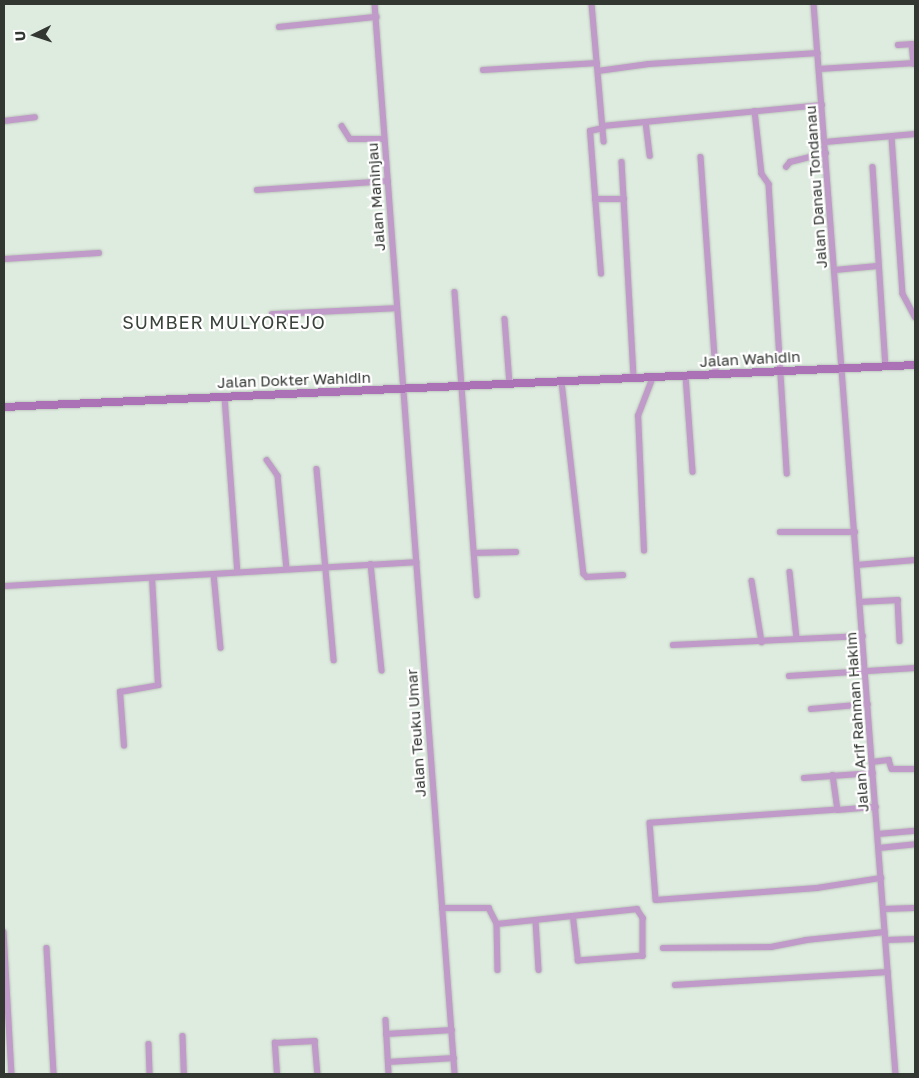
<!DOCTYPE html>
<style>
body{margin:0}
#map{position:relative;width:919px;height:1078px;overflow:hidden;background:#deebdf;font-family:"Golos Text",sans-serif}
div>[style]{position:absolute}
.roads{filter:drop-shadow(0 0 1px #bcc7bc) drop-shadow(0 0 1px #bcc7bc)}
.street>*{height:5.5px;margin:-2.75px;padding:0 2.75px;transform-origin:2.75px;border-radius:2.75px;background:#c09ac8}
.secondary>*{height:8px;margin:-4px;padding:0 4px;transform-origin:4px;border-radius:4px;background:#ab72b6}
span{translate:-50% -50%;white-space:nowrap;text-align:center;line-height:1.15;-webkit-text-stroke:4.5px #fff;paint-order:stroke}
.street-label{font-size:15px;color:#323732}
.quarter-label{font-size:18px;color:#39433a;letter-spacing:1px}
.frame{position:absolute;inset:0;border:5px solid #323732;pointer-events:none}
.north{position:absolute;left:10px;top:10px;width:50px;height:50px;-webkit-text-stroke:4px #fff;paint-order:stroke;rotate:266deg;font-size:14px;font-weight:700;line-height:20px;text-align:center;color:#323732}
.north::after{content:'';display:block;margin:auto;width:18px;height:22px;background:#323732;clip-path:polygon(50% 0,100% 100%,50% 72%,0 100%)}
</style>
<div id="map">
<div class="roads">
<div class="street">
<div style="left:375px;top:4px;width:1073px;rotate:85.72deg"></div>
<div style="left:592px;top:4px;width:138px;rotate:85deg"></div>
<div style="left:814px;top:4px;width:1073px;rotate:85.62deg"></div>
<div style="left:279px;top:27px;width:98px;rotate:-5.9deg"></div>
<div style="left:912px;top:44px;width:20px;rotate:84deg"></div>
<div style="left:898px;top:45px;width:15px;rotate:-4deg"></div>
<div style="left:819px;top:69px;width:96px;rotate:-3.6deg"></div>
<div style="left:483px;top:70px;width:114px;rotate:-3.5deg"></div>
<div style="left:598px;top:71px;width:51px;rotate:-7.8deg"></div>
<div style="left:649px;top:64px;width:169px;rotate:-3.7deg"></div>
<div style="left:755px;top:111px;width:63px;rotate:83.7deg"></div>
<div style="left:762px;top:174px;width:12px;rotate:55deg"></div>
<div style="left:769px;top:184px;width:290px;rotate:86.4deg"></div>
<div style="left:4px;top:121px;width:31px;rotate:-7deg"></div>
<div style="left:646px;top:122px;width:34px;rotate:83deg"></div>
<div style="left:342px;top:126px;width:15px;rotate:58deg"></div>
<div style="left:350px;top:139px;width:34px"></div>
<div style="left:603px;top:126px;width:220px;rotate:-5.5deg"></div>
<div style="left:892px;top:137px;width:157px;rotate:86deg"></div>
<div style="left:903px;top:294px;width:26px;rotate:62deg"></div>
<div style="left:825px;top:142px;width:90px;rotate:-5.1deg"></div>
<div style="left:701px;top:157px;width:218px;rotate:86deg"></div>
<div style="left:622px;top:162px;width:216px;rotate:86.8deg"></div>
<div style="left:786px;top:167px;width:6px;rotate:-51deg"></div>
<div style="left:790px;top:162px;width:37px;rotate:-14deg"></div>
<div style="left:873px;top:167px;width:199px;rotate:86.3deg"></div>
<div style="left:257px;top:190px;width:131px;rotate:-3.9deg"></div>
<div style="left:595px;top:199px;width:29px"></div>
<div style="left:4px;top:259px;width:95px;rotate:-3.6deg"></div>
<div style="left:835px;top:270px;width:42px;rotate:-5.4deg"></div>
<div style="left:601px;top:274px;width:143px;rotate:-94.4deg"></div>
<div style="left:590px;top:131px;width:13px;rotate:-13deg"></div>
<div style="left:455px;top:292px;width:304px;rotate:85.8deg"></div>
<div style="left:272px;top:314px;width:125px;rotate:-2.7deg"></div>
<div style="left:505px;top:319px;width:65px;rotate:85.6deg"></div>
<div style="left:686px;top:376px;width:96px;rotate:85.8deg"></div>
<div style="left:562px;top:382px;width:193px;rotate:83.5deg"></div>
<div style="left:584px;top:574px;width:4px;rotate:45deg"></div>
<div style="left:587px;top:577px;width:36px;rotate:-3deg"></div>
<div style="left:225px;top:397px;width:175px;rotate:85.8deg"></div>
<div style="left:267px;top:460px;width:19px;rotate:55deg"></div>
<div style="left:278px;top:476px;width:93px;rotate:84.5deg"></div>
<div style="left:317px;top:469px;width:192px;rotate:84.9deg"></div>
<div style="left:780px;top:532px;width:75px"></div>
<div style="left:644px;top:551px;width:135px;rotate:-92.5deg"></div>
<div style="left:638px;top:416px;width:42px;rotate:-69deg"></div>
<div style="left:474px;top:553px;width:42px;rotate:-1.4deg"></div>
<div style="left:371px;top:564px;width:107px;rotate:84.1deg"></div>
<div style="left:857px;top:565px;width:58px;rotate:-4.9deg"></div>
<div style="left:790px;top:572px;width:67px;rotate:84deg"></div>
<div style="left:214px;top:574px;width:74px;rotate:84.6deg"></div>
<div style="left:752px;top:581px;width:62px;rotate:80.7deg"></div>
<div style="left:4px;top:586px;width:413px;rotate:-3.3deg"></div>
<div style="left:860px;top:602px;width:38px;rotate:-3deg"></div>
<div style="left:898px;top:600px;width:41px;rotate:87.2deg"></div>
<div style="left:673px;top:645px;width:190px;rotate:-2.7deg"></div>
<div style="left:789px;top:676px;width:126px;rotate:-3.6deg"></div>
<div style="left:811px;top:709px;width:57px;rotate:-5deg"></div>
<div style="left:124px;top:746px;width:54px;rotate:-94.2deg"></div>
<div style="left:120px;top:692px;width:39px;rotate:-10deg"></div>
<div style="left:158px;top:685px;width:107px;rotate:-93.2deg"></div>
<div style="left:872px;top:762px;width:17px;rotate:-7deg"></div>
<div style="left:889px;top:760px;width:9px;rotate:72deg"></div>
<div style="left:892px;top:769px;width:23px"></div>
<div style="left:833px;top:775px;width:35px;rotate:82deg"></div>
<div style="left:838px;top:810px;width:38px;rotate:-5deg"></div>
<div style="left:804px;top:778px;width:69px;rotate:-4.1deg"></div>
<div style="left:838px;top:810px;width:188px;rotate:176deg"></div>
<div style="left:650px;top:823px;width:77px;rotate:85.5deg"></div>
<div style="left:656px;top:900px;width:161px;rotate:-4.3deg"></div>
<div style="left:817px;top:888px;width:65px;rotate:-8.9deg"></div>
<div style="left:878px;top:834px;width:37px;rotate:-5deg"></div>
<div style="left:879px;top:848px;width:36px;rotate:-6deg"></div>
<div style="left:442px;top:908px;width:47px"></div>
<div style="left:489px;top:908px;width:18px;rotate:63deg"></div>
<div style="left:497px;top:924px;width:141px;rotate:-6.1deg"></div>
<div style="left:637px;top:909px;width:11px;rotate:56deg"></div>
<div style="left:643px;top:918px;width:38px;rotate:90deg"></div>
<div style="left:643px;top:956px;width:65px;rotate:175.6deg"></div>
<div style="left:578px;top:961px;width:43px;rotate:-96.6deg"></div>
<div style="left:884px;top:909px;width:29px;rotate:-2deg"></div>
<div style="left:536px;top:921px;width:49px;rotate:86.5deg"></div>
<div style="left:497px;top:924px;width:46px;rotate:88.8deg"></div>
<div style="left:4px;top:932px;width:142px;rotate:86.8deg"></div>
<div style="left:886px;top:940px;width:29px;rotate:-2deg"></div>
<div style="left:47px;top:948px;width:126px;rotate:86.8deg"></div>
<div style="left:663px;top:948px;width:108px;rotate:-0.5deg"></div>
<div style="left:771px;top:947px;width:36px;rotate:-11deg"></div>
<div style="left:806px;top:940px;width:79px;rotate:-5.8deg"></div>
<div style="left:675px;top:985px;width:213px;rotate:-3.5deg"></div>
<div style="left:386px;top:1020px;width:54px;rotate:86.8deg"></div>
<div style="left:386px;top:1034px;width:66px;rotate:-3.5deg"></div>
<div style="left:183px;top:1036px;width:38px;rotate:88deg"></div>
<div style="left:149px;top:1044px;width:30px;rotate:88deg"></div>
<div style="left:388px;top:1062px;width:66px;rotate:-3.5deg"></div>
<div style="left:277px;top:1074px;width:31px;rotate:-94deg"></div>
<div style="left:275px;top:1043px;width:40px;rotate:-2.9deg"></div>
<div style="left:315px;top:1041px;width:33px;rotate:85deg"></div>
</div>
<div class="secondary">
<div style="left:4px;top:407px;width:912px;rotate:-2.64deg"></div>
</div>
</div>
<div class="street-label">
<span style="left:816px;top:187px;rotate:-94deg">Jalan Danau Tondanau</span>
<span style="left:376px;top:197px;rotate:-94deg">Jalan Maninjau</span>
<span style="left:750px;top:359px;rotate:-3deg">Jalan Wahidin</span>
<span style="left:294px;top:380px;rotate:-2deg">Jalan Dokter Wahidin</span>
<span style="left:857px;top:722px;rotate:-94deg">Jalan Arif Rahman Hakim</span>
<span style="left:416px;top:733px;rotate:-94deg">Jalan Teuku Umar</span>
</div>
<div class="quarter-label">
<span style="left:224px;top:322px">SUMBER MULYOREJO</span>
</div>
<div class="frame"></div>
<div class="north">U</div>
</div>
